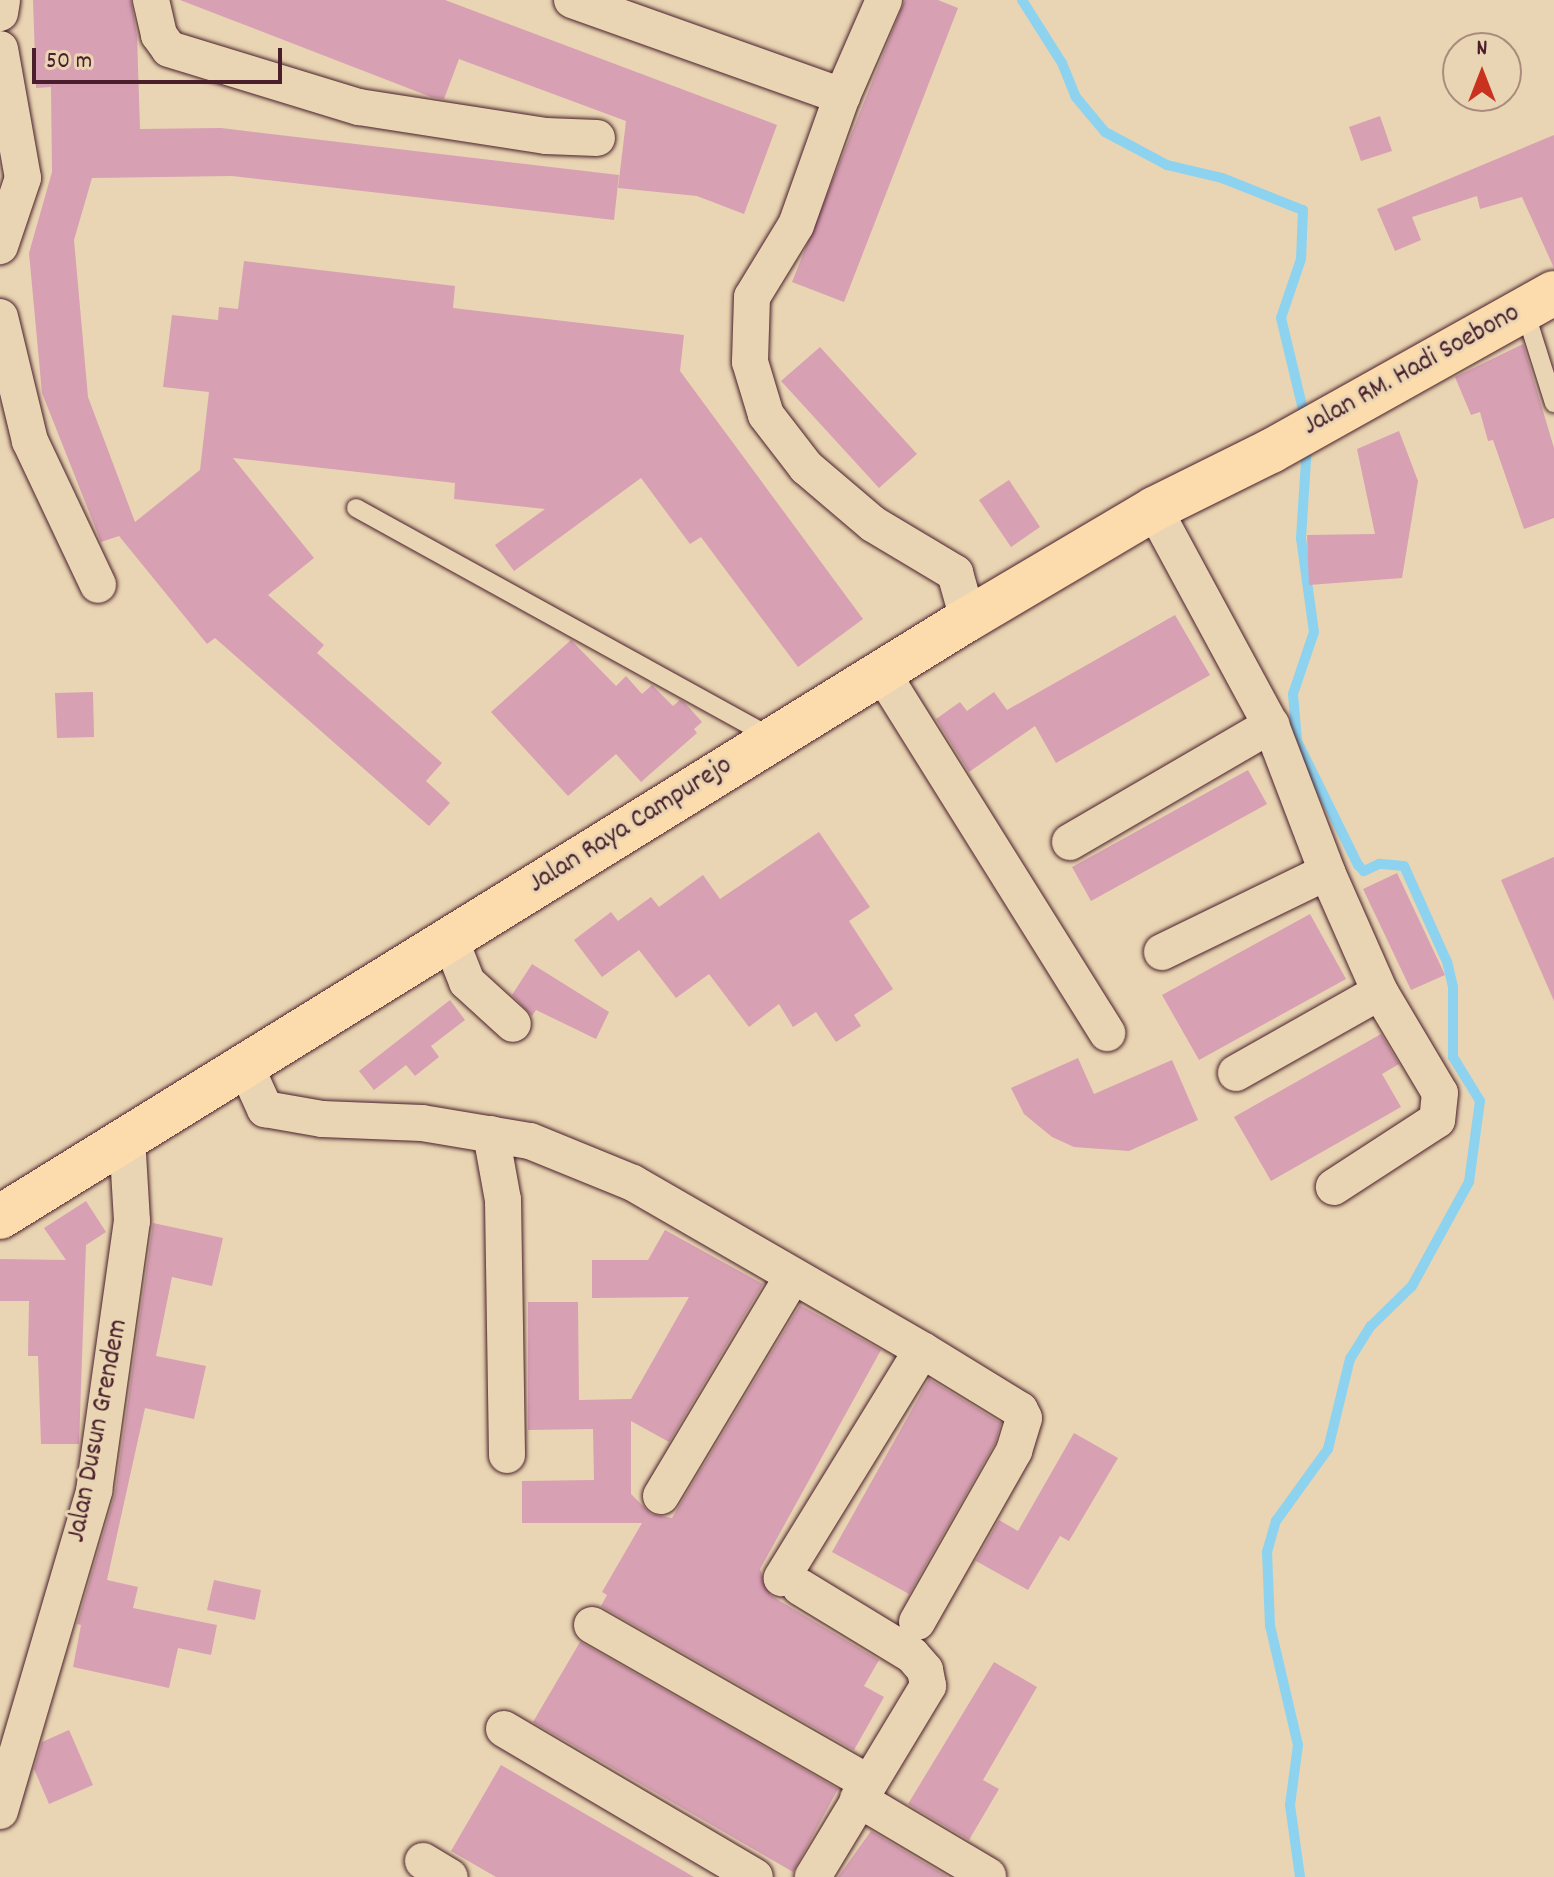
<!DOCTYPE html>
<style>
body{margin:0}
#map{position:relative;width:1554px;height:1877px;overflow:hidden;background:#e9d5b3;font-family:Dekko,sans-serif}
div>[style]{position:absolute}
.stream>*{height:10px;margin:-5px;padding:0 5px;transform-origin:5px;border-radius:5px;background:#8dd3ef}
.building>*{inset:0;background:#d7a0b3}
.roads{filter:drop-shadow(0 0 2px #4a1f2b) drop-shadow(0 0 2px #4a1f2b)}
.service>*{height:18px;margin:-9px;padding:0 9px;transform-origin:9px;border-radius:9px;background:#e9d5b3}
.minor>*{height:36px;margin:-18px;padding:0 18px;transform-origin:18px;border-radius:18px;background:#e9d5b3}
.primary>*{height:44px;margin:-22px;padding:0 22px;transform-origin:22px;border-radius:22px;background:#fcdcac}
span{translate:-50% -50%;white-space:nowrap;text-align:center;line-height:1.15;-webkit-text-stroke:6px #e9d5b3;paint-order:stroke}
.street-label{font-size:28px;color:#4a1f2b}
.north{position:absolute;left:1442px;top:32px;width:80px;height:80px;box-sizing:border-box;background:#e9d5b3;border:2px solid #a98c7d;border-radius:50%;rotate:0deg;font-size:22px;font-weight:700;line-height:32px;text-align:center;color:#4a1f2b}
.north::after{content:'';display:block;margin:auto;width:28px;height:36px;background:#c8321e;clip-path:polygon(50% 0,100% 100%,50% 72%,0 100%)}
.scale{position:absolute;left:32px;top:48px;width:250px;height:36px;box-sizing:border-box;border:4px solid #4a1f2b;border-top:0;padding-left:10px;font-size:24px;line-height:28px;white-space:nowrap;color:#4a1f2b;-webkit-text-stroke:6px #e9d5b3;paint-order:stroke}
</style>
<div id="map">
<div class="stream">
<div style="left:1022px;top:0;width:75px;rotate:57.6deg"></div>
<div style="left:1062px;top:63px;width:35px;rotate:68deg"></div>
<div style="left:1075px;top:96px;width:47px;rotate:50.2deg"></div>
<div style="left:1105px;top:132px;width:70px;rotate:28deg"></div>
<div style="left:1167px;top:165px;width:57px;rotate:13.3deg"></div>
<div style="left:1222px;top:178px;width:87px;rotate:21.6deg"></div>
<div style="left:1303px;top:210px;width:49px;rotate:92.3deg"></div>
<div style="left:1301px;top:259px;width:62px;rotate:108.7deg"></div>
<div style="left:1281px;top:318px;width:103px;rotate:76.5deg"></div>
<div style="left:1300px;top:1877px;width:73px;rotate:-97.9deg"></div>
<div style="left:1290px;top:1805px;width:61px;rotate:-82.4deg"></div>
<div style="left:1298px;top:1745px;width:122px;rotate:-103.2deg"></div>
<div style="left:1270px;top:1626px;width:74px;rotate:-92.3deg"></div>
<div style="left:1267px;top:1552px;width:32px;rotate:-74deg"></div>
<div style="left:1276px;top:1521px;width:89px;rotate:-54.2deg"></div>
<div style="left:1328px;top:1449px;width:93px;rotate:-76.3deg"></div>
<div style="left:1350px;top:1359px;width:39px;rotate:-58deg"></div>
<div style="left:1371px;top:1326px;width:57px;rotate:-44.3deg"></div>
<div style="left:1412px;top:1286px;width:119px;rotate:-61.3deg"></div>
<div style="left:1469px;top:1182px;width:82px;rotate:-82.3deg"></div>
<div style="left:1480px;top:1101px;width:52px;rotate:-121.5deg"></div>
<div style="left:1453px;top:1057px;width:70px;rotate:-90deg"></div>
<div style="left:1453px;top:987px;width:26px;rotate:-103deg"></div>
<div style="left:1447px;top:962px;width:105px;rotate:-114.1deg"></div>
<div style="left:1404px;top:866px;width:25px;rotate:-175deg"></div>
<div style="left:1379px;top:864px;width:17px;rotate:155deg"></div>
<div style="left:1364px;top:871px;width:8px;rotate:-135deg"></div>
<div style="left:1358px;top:865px;width:138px;rotate:-116.2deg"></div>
<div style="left:1297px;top:741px;width:47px;rotate:-94.9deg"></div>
<div style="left:1293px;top:694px;width:65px;rotate:-71.3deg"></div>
<div style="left:1314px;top:632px;width:95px;rotate:-97.9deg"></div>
<div style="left:1301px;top:538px;width:92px;rotate:-86.3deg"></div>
</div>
<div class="building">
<div style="clip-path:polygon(33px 0,131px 0,137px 35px,140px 129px,221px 128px,619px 175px,614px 220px,232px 176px,92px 178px,74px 240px,88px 397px,135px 522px,200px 470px,209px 392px,163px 387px,172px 315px,218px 320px,219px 307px,238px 309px,244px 261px,455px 286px,453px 308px,684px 335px,680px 371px,863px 619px,798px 667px,701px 537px,690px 544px,641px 478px,514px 571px,495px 545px,545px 509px,454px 499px,455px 483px,233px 458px,314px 558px,268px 595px,324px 645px,317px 653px,442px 763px,426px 781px,450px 803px,429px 826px,215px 638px,207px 644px,119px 536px,101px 542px,42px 393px,29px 253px,52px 172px,51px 87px,36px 88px)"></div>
<div style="clip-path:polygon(180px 0,445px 0,777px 125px,744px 214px,697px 196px,618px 188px,626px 121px,459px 59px,444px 99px,431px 97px)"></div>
<div style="clip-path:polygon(905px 0,938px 0,958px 8px,844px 302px,792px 282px)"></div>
<div style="clip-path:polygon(1380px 116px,1392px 151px,1361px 161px,1349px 127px)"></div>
<div style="clip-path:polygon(1554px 135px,1554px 268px,1522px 197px,1480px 209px,1477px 196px,1412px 217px,1421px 240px,1395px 251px,1377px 209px)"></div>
<div style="clip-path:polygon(1523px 344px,1554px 448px,1554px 518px,1524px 529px,1493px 440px,1488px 441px,1480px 412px,1471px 415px,1455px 377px)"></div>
<div style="clip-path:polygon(820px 347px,917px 454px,879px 488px,781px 381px)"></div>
<div style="clip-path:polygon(1399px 431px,1418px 481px,1402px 578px,1309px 585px,1307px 535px,1375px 534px,1357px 449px)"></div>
<div style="clip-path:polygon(1009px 480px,1040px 527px,1011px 547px,979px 500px)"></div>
<div style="clip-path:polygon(1175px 615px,1210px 675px,1056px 763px,1035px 726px,969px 772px,936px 719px,960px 702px,967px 711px,994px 692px,1007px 710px)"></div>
<div style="clip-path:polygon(571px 640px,616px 686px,626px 676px,642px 694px,652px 685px,673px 706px,680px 700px,685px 703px,702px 722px,694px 729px,697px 733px,641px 782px,616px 754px,568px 796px,491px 712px)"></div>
<div style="clip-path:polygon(93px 692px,94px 737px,57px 738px,55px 693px)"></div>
<div style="clip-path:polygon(1248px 770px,1267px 804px,1091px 901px,1072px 867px)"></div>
<div style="clip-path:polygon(819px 832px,870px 907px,849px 921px,893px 989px,854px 1015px,861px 1026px,836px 1042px,816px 1012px,793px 1027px,779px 1004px,749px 1027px,709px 974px,676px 998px,639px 950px,602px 977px,574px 940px,611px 912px,618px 921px,651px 897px,659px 907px,703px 875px,720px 899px)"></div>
<div style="clip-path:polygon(1554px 857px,1554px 1001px,1501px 880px)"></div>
<div style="clip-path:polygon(1397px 873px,1445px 975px,1411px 990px,1363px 889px)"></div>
<div style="clip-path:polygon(1310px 914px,1346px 979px,1199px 1060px,1162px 995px)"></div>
<div style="clip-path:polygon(532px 964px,609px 1012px,596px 1039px,536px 1010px,532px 1016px,512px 995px)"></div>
<div style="clip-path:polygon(450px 1000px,465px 1020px,431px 1046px,439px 1057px,415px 1076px,406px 1065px,374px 1090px,359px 1071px)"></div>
<div style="clip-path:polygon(1381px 1034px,1399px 1064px,1382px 1074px,1401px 1107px,1271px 1181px,1234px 1117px)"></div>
<div style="clip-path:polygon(1078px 1058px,1094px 1094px,1172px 1060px,1198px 1120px,1129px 1151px,1074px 1147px,1052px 1137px,1024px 1114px,1011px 1088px)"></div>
<div style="clip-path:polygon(86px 1201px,106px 1232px,86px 1245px,79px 1444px,41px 1444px,38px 1356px,28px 1356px,29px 1301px,0 1301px,0 1259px,66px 1260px,44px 1228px)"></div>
<div style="clip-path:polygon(153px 1223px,223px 1238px,212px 1286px,172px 1277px,156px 1356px,206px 1366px,194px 1419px,145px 1408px,107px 1580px,138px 1587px,133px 1608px,217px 1625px,211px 1655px,178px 1648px,169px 1688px,73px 1667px,81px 1625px,77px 1624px,115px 1494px)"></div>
<div style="clip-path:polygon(665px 1230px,763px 1284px,669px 1442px,631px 1421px,631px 1494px,651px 1514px,672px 1518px,800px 1305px,881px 1350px,760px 1569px,770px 1595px,879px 1660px,864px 1686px,884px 1697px,854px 1750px,601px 1606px,607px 1595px,602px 1592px,642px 1523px,522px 1523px,522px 1481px,594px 1480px,593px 1429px,528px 1430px,528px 1302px,578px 1302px,579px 1400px,631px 1399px,689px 1297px,592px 1298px,592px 1260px,648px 1260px)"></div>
<div style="clip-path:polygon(929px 1379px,1001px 1423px,995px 1443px,909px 1594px,832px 1552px)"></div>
<div style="clip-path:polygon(1074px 1433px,1118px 1458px,1069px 1541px,1060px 1536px,1028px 1590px,976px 1561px,999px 1520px,1018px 1531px)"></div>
<div style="clip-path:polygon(214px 1580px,261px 1590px,255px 1620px,207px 1610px)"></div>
<div style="clip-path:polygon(580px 1642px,838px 1789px,793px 1872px,533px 1722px)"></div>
<div style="clip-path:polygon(994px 1662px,1037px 1687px,983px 1780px,999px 1789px,969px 1840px,908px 1804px)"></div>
<div style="clip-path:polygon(69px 1730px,93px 1785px,49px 1804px,34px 1769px,42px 1742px)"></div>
<div style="clip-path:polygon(501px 1765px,544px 1790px,694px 1877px,496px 1877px,451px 1851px)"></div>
<div style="clip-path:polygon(871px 1831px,948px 1877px,838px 1877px)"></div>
</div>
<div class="roads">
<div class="service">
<div style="left:1524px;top:308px;width:100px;rotate:72.5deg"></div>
<div style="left:356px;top:508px;width:474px;rotate:28.9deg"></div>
</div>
<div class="minor">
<div style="left:151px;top:0;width:36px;rotate:77deg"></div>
<div style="left:159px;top:35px;width:17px;rotate:54deg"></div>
<div style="left:169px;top:49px;width:199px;rotate:17deg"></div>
<div style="left:359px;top:107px;width:189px;rotate:8.8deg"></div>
<div style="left:546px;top:136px;width:51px;rotate:2.2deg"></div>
<div style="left:572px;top:0;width:287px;rotate:19.6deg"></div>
<div style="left:884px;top:0;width:105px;rotate:113.6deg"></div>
<div style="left:842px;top:96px;width:137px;rotate:109.6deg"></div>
<div style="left:796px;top:225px;width:84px;rotate:121.4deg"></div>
<div style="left:752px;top:297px;width:65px;rotate:91.8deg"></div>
<div style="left:750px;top:362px;width:55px;rotate:73.2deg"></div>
<div style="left:766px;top:415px;width:66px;rotate:52.4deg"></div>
<div style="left:806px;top:467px;width:88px;rotate:40.4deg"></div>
<div style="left:873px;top:524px;width:96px;rotate:30.9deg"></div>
<div style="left:955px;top:573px;width:48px;rotate:74.2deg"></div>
<div style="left:0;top:13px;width:13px;rotate:-81deg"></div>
<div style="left:0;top:49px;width:131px;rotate:79.9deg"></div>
<div style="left:23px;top:178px;width:72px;rotate:108.7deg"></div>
<div style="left:0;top:317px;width:128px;rotate:76.4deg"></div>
<div style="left:30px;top:441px;width:159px;rotate:64.7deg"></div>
<div style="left:1154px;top:509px;width:246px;rotate:61.6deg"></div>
<div style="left:1271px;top:725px;width:157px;rotate:69.1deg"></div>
<div style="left:1327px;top:872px;width:131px;rotate:66.2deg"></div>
<div style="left:1380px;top:992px;width:117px;rotate:59.3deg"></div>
<div style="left:1440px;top:1093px;width:27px;rotate:96deg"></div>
<div style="left:1437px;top:1120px;width:123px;rotate:147deg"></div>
<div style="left:881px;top:671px;width:427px;rotate:58deg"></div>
<div style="left:1070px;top:842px;width:233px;rotate:-30.2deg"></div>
<div style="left:450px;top:939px;width:46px;rotate:68.4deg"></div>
<div style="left:467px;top:982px;width:62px;rotate:42.4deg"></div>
<div style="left:1162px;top:952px;width:183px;rotate:-25.9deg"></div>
<div style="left:244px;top:1063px;width:51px;rotate:65.5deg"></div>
<div style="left:265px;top:1109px;width:58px;rotate:10deg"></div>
<div style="left:322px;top:1119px;width:100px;rotate:2.3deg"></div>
<div style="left:422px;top:1123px;width:109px;rotate:9.5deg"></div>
<div style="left:530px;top:1141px;width:111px;rotate:22.2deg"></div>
<div style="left:633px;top:1183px;width:334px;rotate:30deg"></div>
<div style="left:922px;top:1350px;width:268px;rotate:121.6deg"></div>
<div style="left:1236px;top:1073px;width:165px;rotate:-29.4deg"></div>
<div style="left:491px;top:1134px;width:67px;rotate:79.7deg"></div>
<div style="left:503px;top:1200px;width:255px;rotate:89.1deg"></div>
<div style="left:661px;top:1496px;width:253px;rotate:-59.1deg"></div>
<div style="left:800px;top:1587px;width:131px;rotate:31.3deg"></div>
<div style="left:912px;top:1655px;width:20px;rotate:49deg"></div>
<div style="left:925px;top:1670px;width:16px;rotate:79deg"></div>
<div style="left:928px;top:1686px;width:223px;rotate:121.1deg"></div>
<div style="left:917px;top:1622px;width:197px;rotate:-60.4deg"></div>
<div style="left:1014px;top:1451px;width:34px;rotate:-73deg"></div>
<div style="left:1024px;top:1418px;width:9px;rotate:-117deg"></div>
<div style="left:1020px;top:1410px;width:115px;rotate:-148.5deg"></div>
<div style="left:592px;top:1625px;width:315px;rotate:29.7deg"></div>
<div style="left:504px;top:1729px;width:291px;rotate:30.5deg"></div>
<div style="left:858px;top:1799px;width:151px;rotate:30.6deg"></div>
<div style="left:0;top:1811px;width:334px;rotate:-73.6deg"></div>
<div style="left:94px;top:1491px;width:273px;rotate:-82deg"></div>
<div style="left:132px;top:1221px;width:84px;rotate:-93.4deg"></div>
<div style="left:423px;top:1861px;width:31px;rotate:31deg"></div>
</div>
<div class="primary">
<div style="left:0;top:1217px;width:1138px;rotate:-31.71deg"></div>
<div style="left:968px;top:619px;width:216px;rotate:-30.6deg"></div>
<div style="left:1154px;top:509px;width:131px;rotate:-26.4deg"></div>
<div style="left:1271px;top:451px;width:324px;rotate:-29.2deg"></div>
</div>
</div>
<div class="street-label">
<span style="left:1412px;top:371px;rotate:-29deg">Jalan RM. Hadi Soebono</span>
<span style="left:631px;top:826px;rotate:-32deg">Jalan Raya Campurejo</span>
<span style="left:99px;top:1431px;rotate:-79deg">Jalan Dusun Grendem</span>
</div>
<div class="north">N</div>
<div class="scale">50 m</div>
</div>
